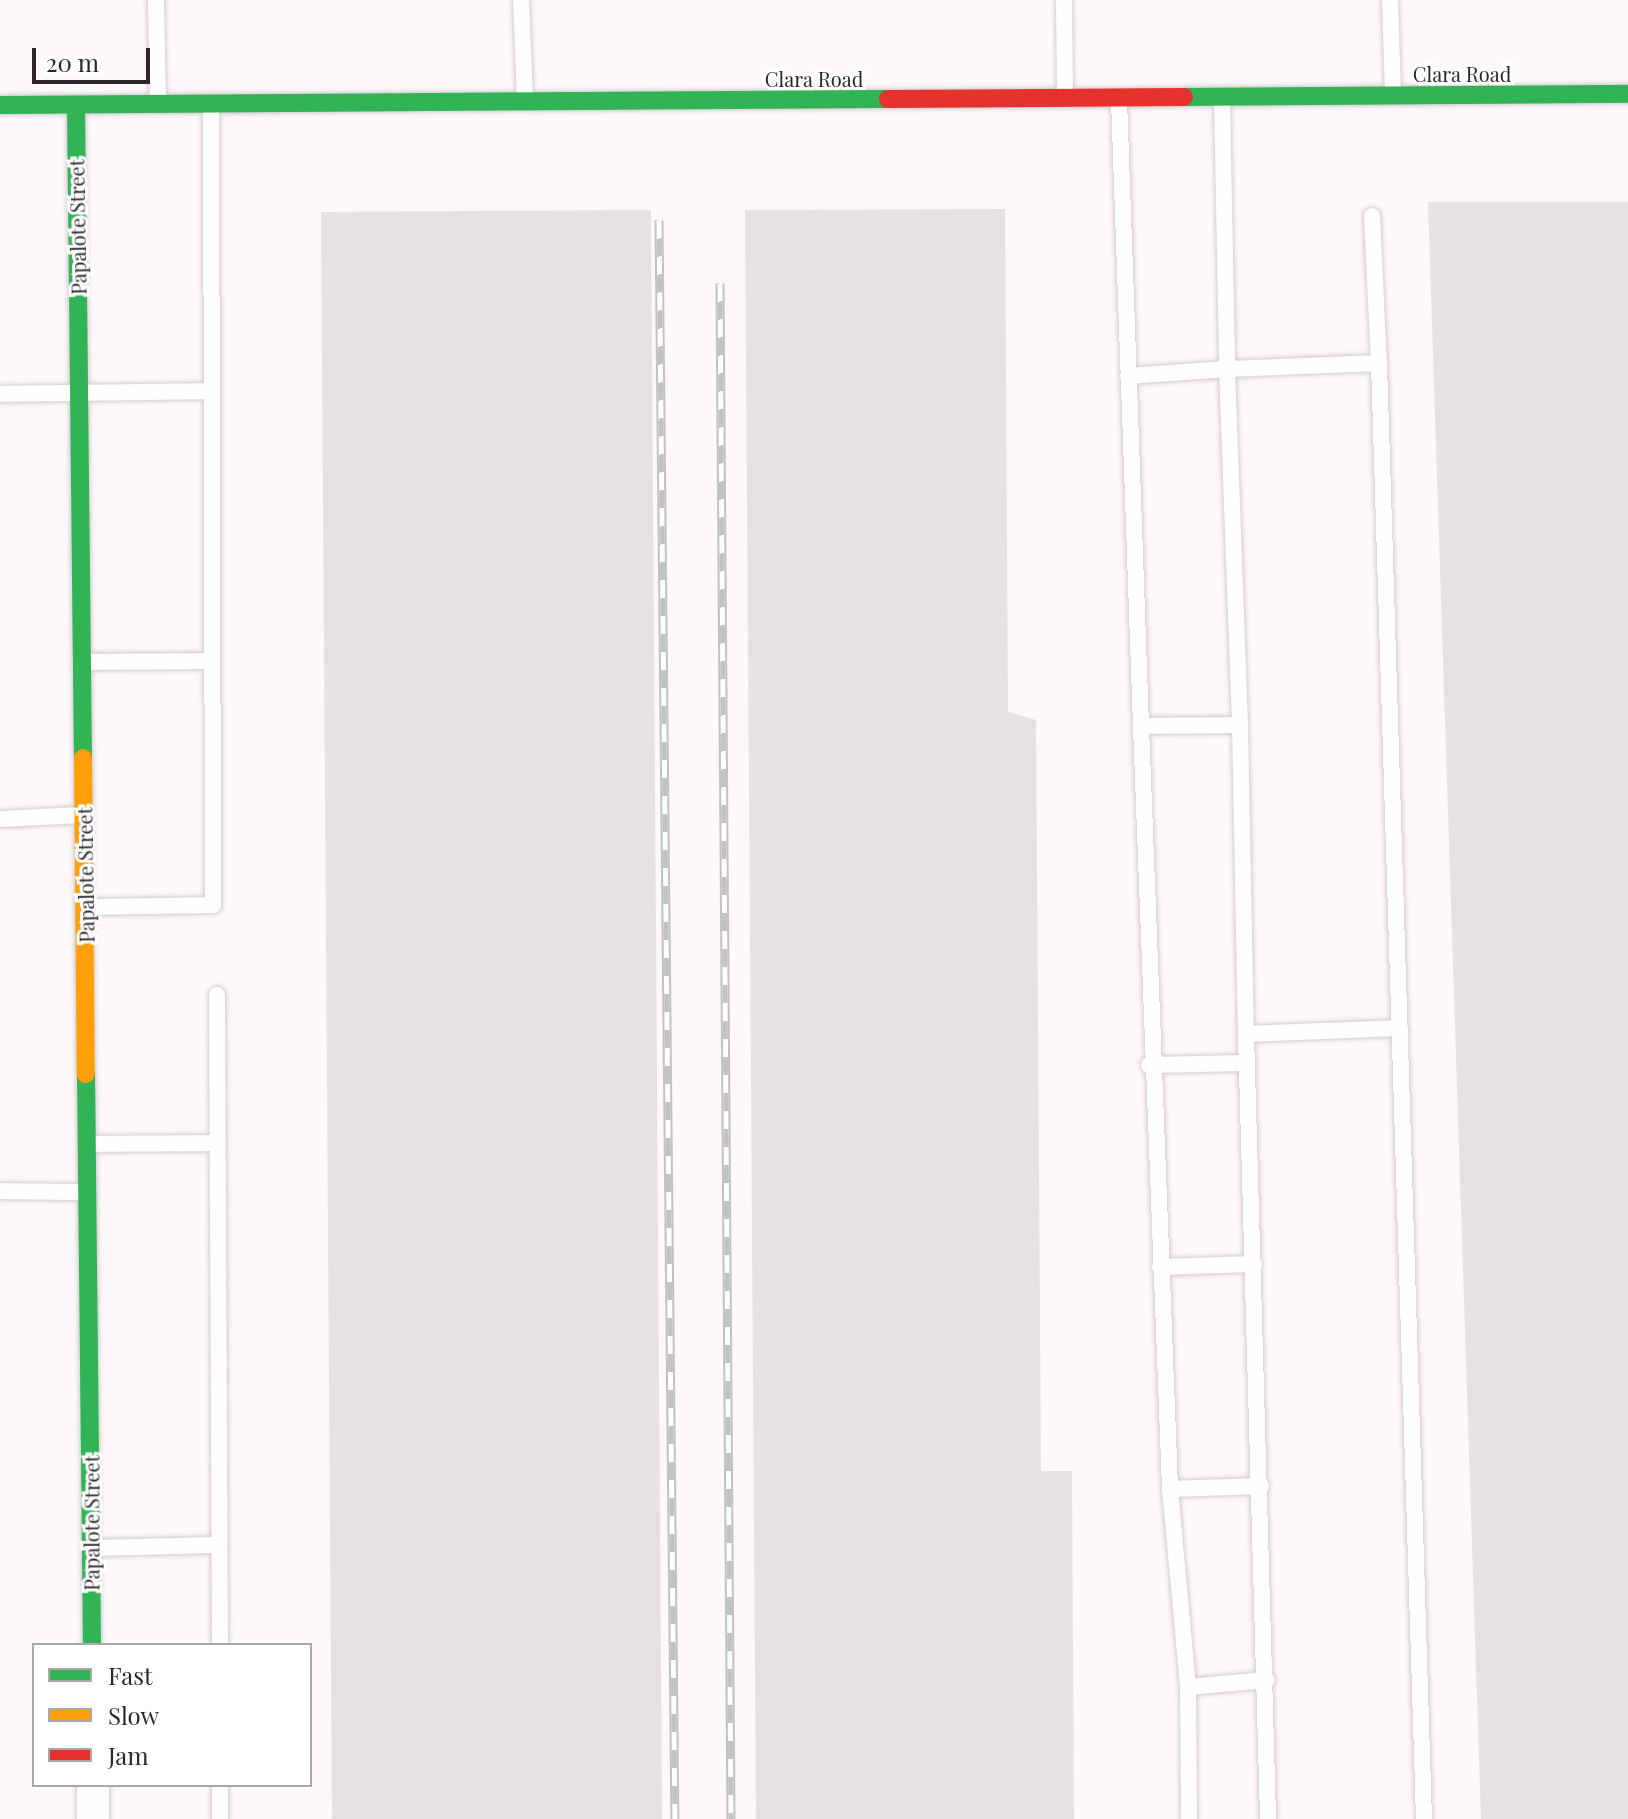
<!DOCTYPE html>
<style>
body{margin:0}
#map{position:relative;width:1628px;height:1819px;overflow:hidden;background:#fdf8fa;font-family:"Playfair Display",serif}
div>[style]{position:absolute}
.building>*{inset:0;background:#e5e1e4}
.roads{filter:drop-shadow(0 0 2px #d2cccf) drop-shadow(0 0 2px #d2cccf)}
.lane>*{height:16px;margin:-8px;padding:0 8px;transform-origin:8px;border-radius:8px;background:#fffefe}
.street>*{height:32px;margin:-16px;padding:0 16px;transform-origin:16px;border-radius:16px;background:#fffefe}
.fast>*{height:18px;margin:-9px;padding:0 9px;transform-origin:9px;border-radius:9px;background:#30b455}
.slow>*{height:18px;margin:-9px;padding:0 9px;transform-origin:9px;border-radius:9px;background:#ff9f0a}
.jam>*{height:18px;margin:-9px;padding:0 9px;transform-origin:9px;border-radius:9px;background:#e5322d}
.rail>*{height:9px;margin-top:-4.5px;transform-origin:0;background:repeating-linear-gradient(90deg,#fff 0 18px,#c3c2c3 0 36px);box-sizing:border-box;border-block:2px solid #c3c2c3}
span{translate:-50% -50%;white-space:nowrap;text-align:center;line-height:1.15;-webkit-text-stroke:6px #fff;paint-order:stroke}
.street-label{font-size:20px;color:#2c2629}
.legend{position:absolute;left:32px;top:1643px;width:280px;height:144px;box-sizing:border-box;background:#fff;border:2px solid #aba8a9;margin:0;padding:10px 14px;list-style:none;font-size:24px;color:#2c2629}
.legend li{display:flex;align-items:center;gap:16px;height:40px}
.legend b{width:40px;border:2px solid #aba8a9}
.scale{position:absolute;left:32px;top:48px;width:118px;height:36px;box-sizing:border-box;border:4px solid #2c2629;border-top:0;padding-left:10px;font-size:24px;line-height:28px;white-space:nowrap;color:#2c2629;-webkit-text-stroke:6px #fff;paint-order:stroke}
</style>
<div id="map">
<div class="building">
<div style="clip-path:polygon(1428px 202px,1628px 202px,1628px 1819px,1481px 1819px)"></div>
<div style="clip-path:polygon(1005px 209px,1008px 712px,1036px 720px,1041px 1471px,1072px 1471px,1074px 1819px,756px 1819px,745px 210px)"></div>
<div style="clip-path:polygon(651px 210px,662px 1819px,332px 1819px,321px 212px)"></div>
</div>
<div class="roads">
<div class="lane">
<div style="left:156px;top:0;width:102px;rotate:88.9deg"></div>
<div style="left:521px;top:0;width:98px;rotate:87.7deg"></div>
<div style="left:1064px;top:0;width:97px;rotate:89.4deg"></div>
<div style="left:1390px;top:0;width:94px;rotate:88.2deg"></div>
<div style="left:1119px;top:99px;width:627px;rotate:87.99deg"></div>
<div style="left:1141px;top:726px;width:99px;rotate:-0.6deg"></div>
<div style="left:1240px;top:725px;width:309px;rotate:88.9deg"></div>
<div style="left:1246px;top:1034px;width:154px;rotate:-2.2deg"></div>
<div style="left:1222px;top:99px;width:270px;rotate:88.9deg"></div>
<div style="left:1227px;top:369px;width:152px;rotate:-2.3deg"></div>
<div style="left:1379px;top:363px;width:1457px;rotate:88.23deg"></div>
<div style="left:1372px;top:216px;width:147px;rotate:87.3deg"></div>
<div style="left:1128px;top:376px;width:99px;rotate:-4deg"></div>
<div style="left:1227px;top:369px;width:356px;rotate:87.9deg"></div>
<div style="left:0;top:394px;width:212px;rotate:-0.8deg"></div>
<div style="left:82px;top:662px;width:130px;rotate:-0.4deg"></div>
<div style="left:1141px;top:726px;width:764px;rotate:87.82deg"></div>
<div style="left:1170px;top:1489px;width:199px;rotate:84.8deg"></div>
<div style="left:0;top:819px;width:82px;rotate:-2.8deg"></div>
<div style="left:87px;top:907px;width:126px;rotate:-0.9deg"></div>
<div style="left:213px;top:905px;width:800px;rotate:-90.14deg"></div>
<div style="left:217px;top:995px;width:650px;rotate:89.74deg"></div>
<div style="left:1246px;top:1034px;width:785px;rotate:88.39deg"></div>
<div style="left:1149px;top:1065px;width:98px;rotate:-1.2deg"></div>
<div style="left:88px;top:1144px;width:129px;rotate:-0.4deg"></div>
<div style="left:0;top:1191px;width:86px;rotate:0.7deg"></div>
<div style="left:1160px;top:1267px;width:94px;rotate:-1.8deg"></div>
<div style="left:1170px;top:1489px;width:91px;rotate:-1.9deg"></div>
<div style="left:92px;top:1548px;width:127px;rotate:-1.4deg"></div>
<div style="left:220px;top:1785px;width:34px;rotate:90deg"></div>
<div style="left:1189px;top:1819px;width:132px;rotate:-90.4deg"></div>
<div style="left:1188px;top:1687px;width:79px;rotate:-5.1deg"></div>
</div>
<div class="street">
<div style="left:93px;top:1785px;width:34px;rotate:90deg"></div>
</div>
<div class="fast">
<div style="left:1184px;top:97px;width:444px;rotate:-0.4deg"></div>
<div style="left:0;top:105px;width:888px;rotate:-0.39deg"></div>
<div style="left:76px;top:105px;width:653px;rotate:89.39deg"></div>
<div style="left:86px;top:1074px;width:571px;rotate:89.4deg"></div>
</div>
<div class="slow">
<div style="left:83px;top:758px;width:316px;rotate:89.5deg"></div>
</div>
<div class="jam">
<div style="left:888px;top:99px;width:296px;rotate:-0.4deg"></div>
</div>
</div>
<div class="rail">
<div style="left:659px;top:220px;width:1599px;rotate:89.43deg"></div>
<div style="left:720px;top:283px;width:1536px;rotate:89.59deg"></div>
</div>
<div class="street-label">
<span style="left:1462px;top:73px">Clara Road</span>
<span style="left:814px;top:78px">Clara Road</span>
<span style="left:77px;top:227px;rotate:-91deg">Papalote Street</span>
<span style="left:85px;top:875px;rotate:-91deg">Papalote Street</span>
<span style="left:91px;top:1523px;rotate:-90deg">Papalote Street</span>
</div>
<ul class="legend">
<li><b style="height:10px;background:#30b455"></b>Fast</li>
<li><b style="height:10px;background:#ff9f0a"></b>Slow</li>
<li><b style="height:10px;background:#e5322d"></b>Jam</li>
</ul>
<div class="scale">20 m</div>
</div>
